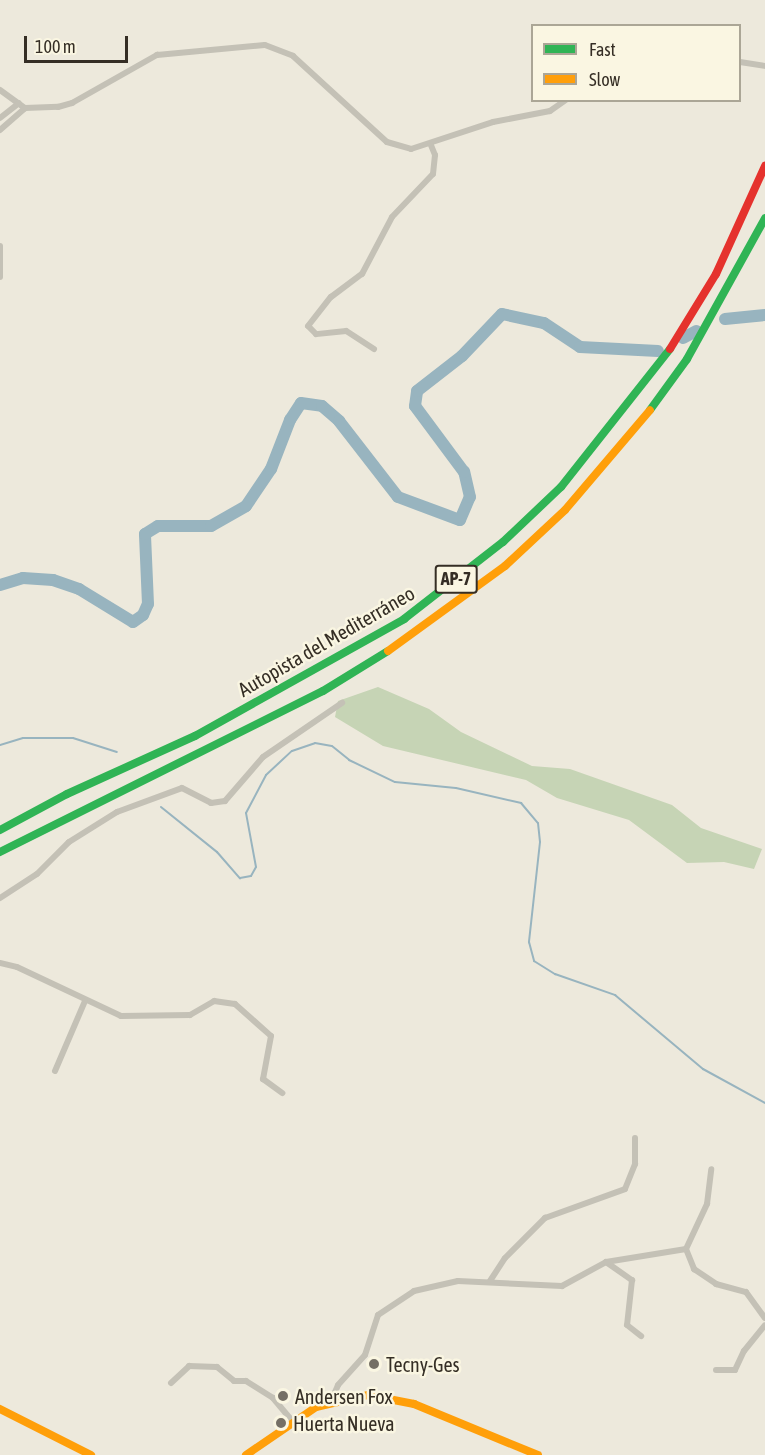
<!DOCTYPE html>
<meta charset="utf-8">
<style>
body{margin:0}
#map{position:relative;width:765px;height:1455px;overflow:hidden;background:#ede9dc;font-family:"Asap Condensed",sans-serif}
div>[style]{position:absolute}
.green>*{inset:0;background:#c6d4b5}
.stream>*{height:2px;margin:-1px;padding:0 1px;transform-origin:1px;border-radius:1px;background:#98b4bf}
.river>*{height:12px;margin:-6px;padding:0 6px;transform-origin:6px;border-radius:6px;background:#98b4bf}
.street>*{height:6px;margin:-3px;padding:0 3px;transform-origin:3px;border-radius:3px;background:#c4c1b6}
.fast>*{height:8px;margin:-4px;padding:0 4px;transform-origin:4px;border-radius:4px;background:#30b455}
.slow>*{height:8px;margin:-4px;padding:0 4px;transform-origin:4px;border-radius:4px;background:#ff9f0a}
.jam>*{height:8px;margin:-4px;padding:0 4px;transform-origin:4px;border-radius:4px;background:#e5322d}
.dots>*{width:16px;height:16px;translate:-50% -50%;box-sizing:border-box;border:3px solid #faf6e2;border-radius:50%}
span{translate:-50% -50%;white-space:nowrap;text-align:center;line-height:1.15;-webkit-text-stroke:5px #faf6e2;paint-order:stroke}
.shield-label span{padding:2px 4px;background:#faf6e2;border:2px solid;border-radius:4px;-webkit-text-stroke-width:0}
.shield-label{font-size:18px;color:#352e25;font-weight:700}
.street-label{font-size:20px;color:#352e25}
.poi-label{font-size:20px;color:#352e25}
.left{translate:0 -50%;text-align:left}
.legend{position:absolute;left:531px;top:24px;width:210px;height:78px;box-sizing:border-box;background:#faf6e2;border:2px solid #aba696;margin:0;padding:8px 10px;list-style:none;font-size:18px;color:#352e25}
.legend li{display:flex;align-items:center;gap:12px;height:30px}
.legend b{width:30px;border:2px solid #aba696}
.scale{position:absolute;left:24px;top:36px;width:104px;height:27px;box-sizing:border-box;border:3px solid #352e25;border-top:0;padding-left:8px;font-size:18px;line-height:21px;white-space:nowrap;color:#352e25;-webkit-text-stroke:4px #faf6e2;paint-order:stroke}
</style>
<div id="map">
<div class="green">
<div style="clip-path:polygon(378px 687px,429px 709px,461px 732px,532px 766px,570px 769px,672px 805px,701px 828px,762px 849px,754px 869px,724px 862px,687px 863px,629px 820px,557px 798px,526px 780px,383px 746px,335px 717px,338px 701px)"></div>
</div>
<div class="stream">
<div style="left:0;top:745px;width:24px;rotate:-17deg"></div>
<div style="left:23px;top:738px;width:50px"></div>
<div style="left:73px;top:738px;width:46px;rotate:17.7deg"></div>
<div style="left:161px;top:807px;width:72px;rotate:38.8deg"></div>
<div style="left:217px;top:852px;width:35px;rotate:49deg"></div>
<div style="left:240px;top:878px;width:11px;rotate:-10deg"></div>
<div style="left:251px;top:876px;width:10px;rotate:-61deg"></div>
<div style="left:256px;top:867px;width:55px;rotate:-100.5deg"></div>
<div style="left:246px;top:813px;width:43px;rotate:-62.2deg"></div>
<div style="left:266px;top:775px;width:35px;rotate:-43deg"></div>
<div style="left:292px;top:751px;width:24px;rotate:-19deg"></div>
<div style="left:315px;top:743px;width:17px;rotate:10deg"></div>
<div style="left:332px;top:746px;width:22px;rotate:39deg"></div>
<div style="left:349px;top:760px;width:51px;rotate:25.6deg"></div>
<div style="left:395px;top:782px;width:61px;rotate:5.6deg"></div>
<div style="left:456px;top:788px;width:67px;rotate:13deg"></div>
<div style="left:521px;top:803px;width:26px;rotate:50deg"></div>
<div style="left:538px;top:823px;width:19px;rotate:84deg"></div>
<div style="left:540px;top:842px;width:101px;rotate:96.3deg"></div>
<div style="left:529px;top:942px;width:20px;rotate:75deg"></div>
<div style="left:534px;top:961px;width:25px;rotate:32deg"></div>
<div style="left:555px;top:974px;width:64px;rotate:19.3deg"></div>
<div style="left:615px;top:995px;width:115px;rotate:40.1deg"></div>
<div style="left:703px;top:1069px;width:71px;rotate:28.7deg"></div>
</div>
<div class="river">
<div style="left:725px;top:319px;width:40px;rotate:-5.7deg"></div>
<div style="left:683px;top:338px;width:15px;rotate:-28deg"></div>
<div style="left:0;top:585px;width:24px;rotate:-17deg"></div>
<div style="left:23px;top:578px;width:30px;rotate:4deg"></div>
<div style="left:53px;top:580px;width:28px;rotate:19deg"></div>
<div style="left:79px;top:589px;width:63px;rotate:31.4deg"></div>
<div style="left:133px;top:622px;width:12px;rotate:-35deg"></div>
<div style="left:143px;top:615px;width:12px;rotate:-66deg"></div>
<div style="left:148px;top:604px;width:70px;rotate:-92.5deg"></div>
<div style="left:145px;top:534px;width:15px;rotate:-32deg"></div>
<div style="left:158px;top:526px;width:53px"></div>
<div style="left:211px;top:526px;width:40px;rotate:-29.7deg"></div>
<div style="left:246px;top:506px;width:45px;rotate:-56deg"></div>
<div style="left:271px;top:469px;width:53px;rotate:-68.8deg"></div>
<div style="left:290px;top:420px;width:20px;rotate:-57deg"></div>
<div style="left:301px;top:403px;width:21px;rotate:8deg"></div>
<div style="left:322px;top:406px;width:23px;rotate:41deg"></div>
<div style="left:339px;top:421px;width:96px;rotate:52.2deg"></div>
<div style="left:398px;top:497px;width:66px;rotate:20.4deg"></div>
<div style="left:460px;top:520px;width:25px;rotate:-67deg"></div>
<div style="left:470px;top:497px;width:26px;rotate:-103deg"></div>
<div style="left:464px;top:472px;width:82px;rotate:-126.6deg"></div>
<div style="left:415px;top:406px;width:15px;rotate:-82deg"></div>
<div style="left:417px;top:391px;width:57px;rotate:-37.9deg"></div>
<div style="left:462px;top:356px;width:58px;rotate:-46.4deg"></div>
<div style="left:502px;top:314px;width:43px;rotate:12.1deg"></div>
<div style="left:544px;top:323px;width:43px;rotate:33.7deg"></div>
<div style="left:580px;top:347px;width:78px;rotate:2.9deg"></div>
</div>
<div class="street">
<div style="left:740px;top:62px;width:25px;rotate:9deg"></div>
<div style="left:0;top:90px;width:31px;rotate:36deg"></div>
<div style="left:25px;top:108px;width:33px;rotate:-2deg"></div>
<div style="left:58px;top:107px;width:15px;rotate:-16deg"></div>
<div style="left:72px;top:103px;width:98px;rotate:-29.5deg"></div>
<div style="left:157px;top:55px;width:108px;rotate:-5.3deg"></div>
<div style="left:265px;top:45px;width:30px;rotate:21deg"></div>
<div style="left:293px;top:56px;width:127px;rotate:42.5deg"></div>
<div style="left:387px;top:142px;width:25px;rotate:16deg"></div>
<div style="left:411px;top:149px;width:86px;rotate:-18.2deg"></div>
<div style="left:493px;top:122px;width:58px;rotate:-10.9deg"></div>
<div style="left:550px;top:111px;width:19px;rotate:-35deg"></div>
<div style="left:0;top:118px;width:24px;rotate:-38deg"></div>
<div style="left:0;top:130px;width:33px;rotate:-41deg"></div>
<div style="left:0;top:246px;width:31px;rotate:90deg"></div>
<div style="left:374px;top:349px;width:33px;rotate:-147deg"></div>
<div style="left:346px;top:331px;width:30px;rotate:174deg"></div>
<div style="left:316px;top:334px;width:11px;rotate:-135deg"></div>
<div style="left:308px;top:326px;width:37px;rotate:-52deg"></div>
<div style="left:331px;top:297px;width:39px;rotate:-37deg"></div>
<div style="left:362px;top:274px;width:64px;rotate:-62.2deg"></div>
<div style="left:392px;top:217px;width:59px;rotate:-46.4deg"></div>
<div style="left:433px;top:174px;width:19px;rotate:-84deg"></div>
<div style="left:435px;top:155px;width:11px;rotate:-112deg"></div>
<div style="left:0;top:898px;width:44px;rotate:-33deg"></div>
<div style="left:37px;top:874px;width:45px;rotate:-45deg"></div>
<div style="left:69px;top:842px;width:57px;rotate:-32deg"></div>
<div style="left:117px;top:812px;width:69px;rotate:-20.3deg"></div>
<div style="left:182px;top:788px;width:33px;rotate:27deg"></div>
<div style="left:211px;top:803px;width:14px;rotate:-8deg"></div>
<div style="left:225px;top:801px;width:58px;rotate:-49.2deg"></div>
<div style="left:263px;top:757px;width:96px;rotate:-34.4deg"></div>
<div style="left:0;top:963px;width:17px;rotate:13deg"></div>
<div style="left:17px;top:967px;width:115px;rotate:25.2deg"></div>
<div style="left:121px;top:1016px;width:69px;rotate:-0.8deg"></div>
<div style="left:190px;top:1015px;width:28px;rotate:-30deg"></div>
<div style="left:214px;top:1001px;width:21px;rotate:8deg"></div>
<div style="left:235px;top:1004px;width:48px;rotate:41.6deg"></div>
<div style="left:271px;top:1036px;width:44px;rotate:100.5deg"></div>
<div style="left:263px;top:1079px;width:24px;rotate:36deg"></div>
<div style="left:55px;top:1071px;width:76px;rotate:-66.8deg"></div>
<div style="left:686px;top:1249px;width:22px;rotate:68deg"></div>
<div style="left:694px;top:1269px;width:27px;rotate:34deg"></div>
<div style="left:716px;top:1284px;width:31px;rotate:15deg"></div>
<div style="left:746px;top:1292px;width:32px;rotate:54deg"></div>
<div style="left:606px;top:1262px;width:32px;rotate:35deg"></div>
<div style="left:632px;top:1280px;width:45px;rotate:96.3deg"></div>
<div style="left:627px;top:1325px;width:18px;rotate:38deg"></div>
<div style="left:490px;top:1281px;width:27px;rotate:-57deg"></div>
<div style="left:505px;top:1258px;width:57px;rotate:-45deg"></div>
<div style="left:545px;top:1218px;width:85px;rotate:-19.9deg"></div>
<div style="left:625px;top:1189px;width:27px;rotate:-68deg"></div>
<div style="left:635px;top:1164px;width:26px;rotate:-90deg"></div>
<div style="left:716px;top:1370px;width:19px"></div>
<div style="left:735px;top:1370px;width:21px;rotate:-65deg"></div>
<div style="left:744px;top:1351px;width:33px;rotate:-51deg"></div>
<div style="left:171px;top:1383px;width:25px;rotate:-43deg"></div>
<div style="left:189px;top:1366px;width:28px;rotate:2deg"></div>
<div style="left:217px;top:1367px;width:22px;rotate:39deg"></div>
<div style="left:234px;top:1381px;width:12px"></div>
<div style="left:246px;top:1381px;width:32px;rotate:32deg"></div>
<div style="left:273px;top:1398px;width:30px;rotate:50deg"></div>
<div style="left:331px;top:1401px;width:17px;rotate:-66deg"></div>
<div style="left:338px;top:1385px;width:40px;rotate:-48deg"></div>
<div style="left:365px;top:1355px;width:42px;rotate:-72deg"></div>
<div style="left:378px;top:1315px;width:43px;rotate:-33.7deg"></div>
<div style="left:414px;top:1291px;width:45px;rotate:-12.8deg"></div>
<div style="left:458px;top:1281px;width:104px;rotate:2.8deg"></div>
<div style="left:562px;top:1286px;width:50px;rotate:-28.6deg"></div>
<div style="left:606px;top:1262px;width:81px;rotate:-9.2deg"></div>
<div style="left:686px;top:1249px;width:50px;rotate:-65deg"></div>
<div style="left:707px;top:1204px;width:35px;rotate:-83deg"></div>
</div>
<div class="fast">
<div style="left:650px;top:410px;width:63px;rotate:-54deg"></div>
<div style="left:687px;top:359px;width:161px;rotate:-61deg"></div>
<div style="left:0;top:830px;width:76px;rotate:-28.2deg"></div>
<div style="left:67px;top:794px;width:141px;rotate:-24.4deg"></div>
<div style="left:195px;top:736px;width:240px;rotate:-29.2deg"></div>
<div style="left:404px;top:619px;width:125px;rotate:-37.9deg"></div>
<div style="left:503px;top:542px;width:80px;rotate:-43.5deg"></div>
<div style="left:561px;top:487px;width:176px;rotate:-51.7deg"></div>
<div style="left:0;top:852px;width:361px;rotate:-26.5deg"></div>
<div style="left:323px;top:691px;width:76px;rotate:-31.6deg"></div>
</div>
<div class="slow">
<div style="left:388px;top:651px;width:145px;rotate:-36deg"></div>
<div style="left:505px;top:566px;width:82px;rotate:-43deg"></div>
<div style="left:565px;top:510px;width:131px;rotate:-49.6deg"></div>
<div style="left:0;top:1409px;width:102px;rotate:26.8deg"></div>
<div style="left:246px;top:1455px;width:85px;rotate:-34.4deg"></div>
<div style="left:316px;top:1407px;width:53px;rotate:-13deg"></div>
<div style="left:368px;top:1395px;width:47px;rotate:11.1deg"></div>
<div style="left:414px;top:1404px;width:134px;rotate:22.4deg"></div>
</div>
<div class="jam">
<div style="left:670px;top:349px;width:88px;rotate:-58.5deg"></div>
<div style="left:716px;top:274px;width:119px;rotate:-65.6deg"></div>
</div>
<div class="dots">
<div style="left:374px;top:1364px;background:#756f65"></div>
<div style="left:283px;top:1396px;background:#756f65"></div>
<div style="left:281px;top:1423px;background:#756f65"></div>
</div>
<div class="shield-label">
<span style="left:456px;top:579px">AP-7</span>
</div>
<div class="street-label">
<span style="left:326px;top:641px;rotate:-30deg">Autopista del Mediterráneo</span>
</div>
<div class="poi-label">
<span class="left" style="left:386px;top:1364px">Tecny-Ges</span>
<span class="left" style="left:295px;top:1396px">Andersen Fox</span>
<span class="left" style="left:293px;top:1423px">Huerta Nueva</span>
</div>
<ul class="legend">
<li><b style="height:8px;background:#30b455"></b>Fast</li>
<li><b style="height:8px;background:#ff9f0a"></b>Slow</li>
</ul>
<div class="scale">100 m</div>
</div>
